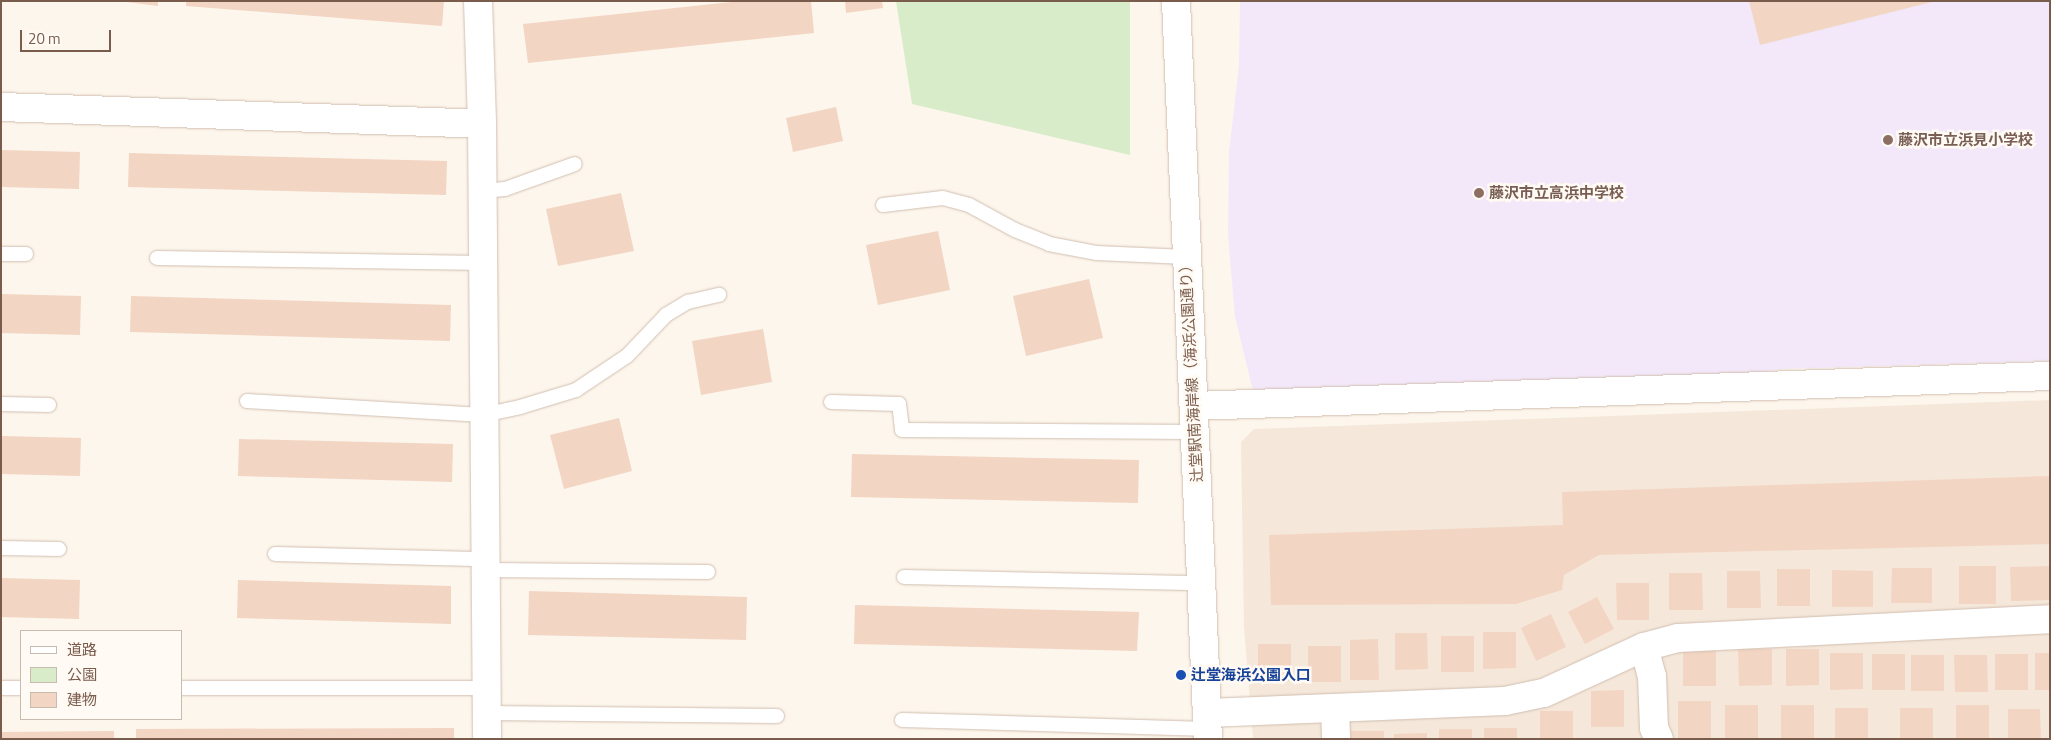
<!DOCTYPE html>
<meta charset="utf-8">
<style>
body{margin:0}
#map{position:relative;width:2051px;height:740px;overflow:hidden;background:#fdf6ec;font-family:"Titillium Web","Noto Sans JP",sans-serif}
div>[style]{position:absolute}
.residential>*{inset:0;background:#f5e8da}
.education>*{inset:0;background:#f3e8fa}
.green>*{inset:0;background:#d8ecc9}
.building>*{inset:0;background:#f3d5c3}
.roads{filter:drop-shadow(0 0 1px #d1beb0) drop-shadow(0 0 1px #d1beb0)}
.lane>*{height:14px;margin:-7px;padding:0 7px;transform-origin:7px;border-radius:7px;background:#fff}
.street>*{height:28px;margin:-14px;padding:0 14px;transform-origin:14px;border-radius:14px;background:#fff}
.secondary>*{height:28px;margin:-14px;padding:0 14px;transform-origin:14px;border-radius:14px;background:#fff}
.dots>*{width:14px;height:14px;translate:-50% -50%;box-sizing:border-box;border:2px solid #fffaf3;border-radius:50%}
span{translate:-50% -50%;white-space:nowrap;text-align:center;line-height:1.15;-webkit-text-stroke:5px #fffaf3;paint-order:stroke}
.education-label{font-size:15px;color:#785e54;font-weight:700}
.left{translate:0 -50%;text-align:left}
.street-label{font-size:15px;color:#7a5c4d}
.transit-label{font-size:15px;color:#164399;font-weight:700}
.frame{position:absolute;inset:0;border:2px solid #7a5c4d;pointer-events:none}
.legend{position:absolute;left:20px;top:630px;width:162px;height:90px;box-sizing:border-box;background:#fffaf3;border:1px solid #cabbb1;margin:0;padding:6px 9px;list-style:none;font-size:15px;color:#7a5c4d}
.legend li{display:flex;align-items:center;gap:10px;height:25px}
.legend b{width:25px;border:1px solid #cabbb1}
.scale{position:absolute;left:20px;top:30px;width:91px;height:22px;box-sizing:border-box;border:2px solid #7a5c4d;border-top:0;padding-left:6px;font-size:15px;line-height:18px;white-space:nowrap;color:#7a5c4d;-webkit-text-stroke:4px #fffaf3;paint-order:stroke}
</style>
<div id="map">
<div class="residential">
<div style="clip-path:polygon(2050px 400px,2050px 739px,1253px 739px,1244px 627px,1241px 442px,1254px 429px)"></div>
</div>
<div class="education">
<div style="clip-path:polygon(1240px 1px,2050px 1px,2050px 361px,1781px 369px,1749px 376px,1254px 395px,1235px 317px,1228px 234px,1229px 152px,1239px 65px)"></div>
</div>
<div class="green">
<div style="clip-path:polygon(896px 1px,1130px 1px,1130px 155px,912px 104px)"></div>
</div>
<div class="building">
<div style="clip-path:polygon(119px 1px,158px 1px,158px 6px)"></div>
<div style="clip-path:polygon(186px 1px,444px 1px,442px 26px,186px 6px)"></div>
<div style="clip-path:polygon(741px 1px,811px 1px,814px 33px,528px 63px,523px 24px)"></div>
<div style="clip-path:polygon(845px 1px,882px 1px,883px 8px,846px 13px)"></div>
<div style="clip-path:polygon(1749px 1px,1932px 1px,1932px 2px,1760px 45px)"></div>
<div style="clip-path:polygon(836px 107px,843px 141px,793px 152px,786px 118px)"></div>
<div style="clip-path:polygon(1px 150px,80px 152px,79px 189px,1px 187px)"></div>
<div style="clip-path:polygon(129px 153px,447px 161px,446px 195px,128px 187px)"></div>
<div style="clip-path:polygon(621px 193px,634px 251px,558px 266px,546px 209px)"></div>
<div style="clip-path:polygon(938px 231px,950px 290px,878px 305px,866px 245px)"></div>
<div style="clip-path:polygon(1089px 279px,1103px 338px,1026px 356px,1013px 296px)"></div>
<div style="clip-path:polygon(1px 294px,81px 296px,80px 335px,1px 333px)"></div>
<div style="clip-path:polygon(131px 296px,451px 305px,450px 341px,130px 332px)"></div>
<div style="clip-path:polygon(763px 329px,772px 382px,701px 395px,692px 341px)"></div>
<div style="clip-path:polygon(619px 418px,632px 471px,564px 489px,550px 435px)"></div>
<div style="clip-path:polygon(1px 436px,81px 438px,80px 476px,1px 474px)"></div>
<div style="clip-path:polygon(239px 439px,453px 444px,452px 482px,238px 476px)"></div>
<div style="clip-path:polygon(852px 454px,1139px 460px,1138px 503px,851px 497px)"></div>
<div style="clip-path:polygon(2050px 476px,2050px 544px,1599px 555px,1564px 575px,1562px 590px,1516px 604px,1271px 605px,1269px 535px,1563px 525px,1562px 492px)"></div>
<div style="clip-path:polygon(1959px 566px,1996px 566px,1996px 604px,1959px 604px)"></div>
<div style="clip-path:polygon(2050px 566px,2050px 600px,2011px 601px,2010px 567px)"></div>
<div style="clip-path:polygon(1892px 568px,1932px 568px,1932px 603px,1891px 603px)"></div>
<div style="clip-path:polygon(1777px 569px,1810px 569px,1810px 606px,1777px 606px)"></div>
<div style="clip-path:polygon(1832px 570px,1873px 571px,1873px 607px,1832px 607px)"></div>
<div style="clip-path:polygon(1727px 571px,1760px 571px,1761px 608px,1727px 608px)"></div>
<div style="clip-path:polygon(1669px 573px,1702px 573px,1703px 610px,1669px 610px)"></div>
<div style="clip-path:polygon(1px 578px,80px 580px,79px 619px,1px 617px)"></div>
<div style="clip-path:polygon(238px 580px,451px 586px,451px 624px,237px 618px)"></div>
<div style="clip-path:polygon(1616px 583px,1649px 583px,1649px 620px,1617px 620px)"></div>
<div style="clip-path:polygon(529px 591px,747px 597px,746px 640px,528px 635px)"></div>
<div style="clip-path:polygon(1597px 597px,1614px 629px,1585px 644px,1568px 612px)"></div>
<div style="clip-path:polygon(855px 605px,1139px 612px,1137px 651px,854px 644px)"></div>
<div style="clip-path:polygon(1551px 614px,1566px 647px,1536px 661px,1521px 628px)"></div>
<div style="clip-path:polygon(1483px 632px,1516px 632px,1516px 668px,1483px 669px)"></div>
<div style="clip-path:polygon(1395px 633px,1427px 633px,1428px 669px,1395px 670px)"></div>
<div style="clip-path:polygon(1441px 636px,1474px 636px,1474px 672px,1441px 672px)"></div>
<div style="clip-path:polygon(1378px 639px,1379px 680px,1350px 680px,1350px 640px)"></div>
<div style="clip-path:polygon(1258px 644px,1291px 644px,1291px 681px,1258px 681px)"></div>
<div style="clip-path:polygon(1308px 646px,1341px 646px,1341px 682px,1308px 682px)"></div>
<div style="clip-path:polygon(1738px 649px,1772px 649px,1772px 685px,1739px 686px)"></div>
<div style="clip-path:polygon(1786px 649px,1819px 649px,1819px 685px,1786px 686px)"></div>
<div style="clip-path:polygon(1683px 650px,1716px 650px,1716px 686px,1683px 686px)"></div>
<div style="clip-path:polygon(1830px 653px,1863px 653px,1863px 689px,1830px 690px)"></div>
<div style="clip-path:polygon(2035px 653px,2050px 653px,2050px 690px,2035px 690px)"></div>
<div style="clip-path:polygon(1872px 654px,1905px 654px,1905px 690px,1872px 690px)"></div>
<div style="clip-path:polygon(1995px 654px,2028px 654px,2028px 690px,1995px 690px)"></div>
<div style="clip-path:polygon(1911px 655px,1944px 655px,1944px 691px,1911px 691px)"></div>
<div style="clip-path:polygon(1954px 655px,1987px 655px,1988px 692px,1955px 692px)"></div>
<div style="clip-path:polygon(1624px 690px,1624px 727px,1591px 727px,1591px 691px)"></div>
<div style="clip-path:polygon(1678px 701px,1711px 701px,1711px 738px,1678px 738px)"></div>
<div style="clip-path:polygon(1725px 705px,1758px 705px,1758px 739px,1725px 739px)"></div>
<div style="clip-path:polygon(1781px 705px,1814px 705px,1814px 739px,1781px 739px)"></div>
<div style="clip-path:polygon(1956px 705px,1989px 705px,1989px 739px,1956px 739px)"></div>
<div style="clip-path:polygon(1835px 708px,1868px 708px,1868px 739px,1835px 739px)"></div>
<div style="clip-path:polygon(1900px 708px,1933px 708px,1933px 739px,1900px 739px)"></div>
<div style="clip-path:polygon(2008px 709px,2040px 709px,2041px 739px,2008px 739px)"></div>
<div style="clip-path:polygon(1540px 711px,1573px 711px,1573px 739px,1540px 739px)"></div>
<div style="clip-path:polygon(454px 728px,454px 739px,136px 739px,136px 729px)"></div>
<div style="clip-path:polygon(1484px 728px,1517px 728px,1517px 739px,1484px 739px)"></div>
<div style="clip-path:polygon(1439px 729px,1472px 729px,1472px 739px,1439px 739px)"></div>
<div style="clip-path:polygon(114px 731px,114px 739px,1px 739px,1px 732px)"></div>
<div style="clip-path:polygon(1351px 731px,1384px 731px,1384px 739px,1351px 739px)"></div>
<div style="clip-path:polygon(1427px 733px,1427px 739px,1394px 739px,1394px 734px)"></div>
</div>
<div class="roads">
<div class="lane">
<div style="left:483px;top:191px;width:22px;rotate:-5deg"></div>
<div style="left:505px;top:189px;width:74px;rotate:-19.7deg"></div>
<div style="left:883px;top:205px;width:60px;rotate:-6.7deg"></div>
<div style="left:943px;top:198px;width:27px;rotate:15deg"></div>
<div style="left:969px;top:205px;width:52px;rotate:28.5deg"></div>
<div style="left:1015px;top:230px;width:37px;rotate:22deg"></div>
<div style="left:1049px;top:244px;width:49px;rotate:10.6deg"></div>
<div style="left:1097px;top:253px;width:89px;rotate:2.6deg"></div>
<div style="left:1px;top:254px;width:25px"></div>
<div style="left:157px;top:258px;width:326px;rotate:0.9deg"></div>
<div style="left:247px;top:401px;width:236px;rotate:3.4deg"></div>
<div style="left:483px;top:415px;width:38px;rotate:-12deg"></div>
<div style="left:520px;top:407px;width:59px;rotate:-16.9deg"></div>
<div style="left:576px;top:390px;width:61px;rotate:-33.7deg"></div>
<div style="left:627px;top:356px;width:57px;rotate:-46.4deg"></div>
<div style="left:666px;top:315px;width:26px;rotate:-31deg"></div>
<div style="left:688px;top:302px;width:32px;rotate:-13deg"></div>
<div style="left:831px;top:402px;width:68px;rotate:1.7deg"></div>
<div style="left:899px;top:404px;width:26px;rotate:83deg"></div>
<div style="left:902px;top:430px;width:293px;rotate:0.4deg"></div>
<div style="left:1px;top:404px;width:48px;rotate:1.2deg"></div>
<div style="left:1px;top:548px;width:58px;rotate:1deg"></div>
<div style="left:275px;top:554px;width:211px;rotate:1.4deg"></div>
<div style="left:486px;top:570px;width:222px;rotate:0.5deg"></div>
<div style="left:904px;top:577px;width:296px;rotate:1.2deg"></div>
<div style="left:1px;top:688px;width:20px"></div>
<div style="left:181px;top:688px;width:305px"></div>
<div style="left:486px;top:713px;width:291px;rotate:0.6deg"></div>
<div style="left:902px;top:720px;width:306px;rotate:1.7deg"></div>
</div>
<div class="street">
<div style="left:478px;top:1px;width:123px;rotate:88.1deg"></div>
<div style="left:482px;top:124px;width:615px;rotate:89.53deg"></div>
<div style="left:1px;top:107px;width:481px;rotate:2deg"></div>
<div style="left:1644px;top:647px;width:30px;rotate:75deg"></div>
<div style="left:1652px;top:676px;width:52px;rotate:87.8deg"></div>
<div style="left:1654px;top:728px;width:12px;rotate:66deg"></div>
<div style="left:1335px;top:708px;width:31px;rotate:88deg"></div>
<div style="left:1208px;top:713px;width:297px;rotate:-2.3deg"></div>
<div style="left:1505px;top:701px;width:40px;rotate:-12deg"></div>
<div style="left:1544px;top:693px;width:110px;rotate:-24.7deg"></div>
<div style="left:1644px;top:647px;width:35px;rotate:-15deg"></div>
<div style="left:1678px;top:638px;width:372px;rotate:-2.9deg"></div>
</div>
<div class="secondary">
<div style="left:1176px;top:1px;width:739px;rotate:87.52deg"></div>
<div style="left:1194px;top:406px;width:857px;rotate:-2.01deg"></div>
</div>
</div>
<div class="dots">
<div style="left:1888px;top:140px;background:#8d6e63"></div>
<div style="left:1479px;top:193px;background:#8d6e63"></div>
<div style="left:1181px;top:675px;background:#1a4fb4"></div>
</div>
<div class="education-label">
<span class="left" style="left:1898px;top:140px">藤沢市立浜見小学校</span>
<span class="left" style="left:1489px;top:193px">藤沢市立高浜中学校</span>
</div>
<div class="street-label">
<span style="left:1191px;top:370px;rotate:-93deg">辻堂駅南海岸線（海浜公園通り）</span>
</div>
<div class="transit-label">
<span class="left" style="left:1191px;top:675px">辻堂海浜公園入口</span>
</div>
<div class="frame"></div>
<ul class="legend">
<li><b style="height:6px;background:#fff"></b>道路</li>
<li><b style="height:14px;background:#d8ecc9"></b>公園</li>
<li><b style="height:14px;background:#f3d5c3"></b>建物</li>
</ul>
<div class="scale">20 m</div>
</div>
